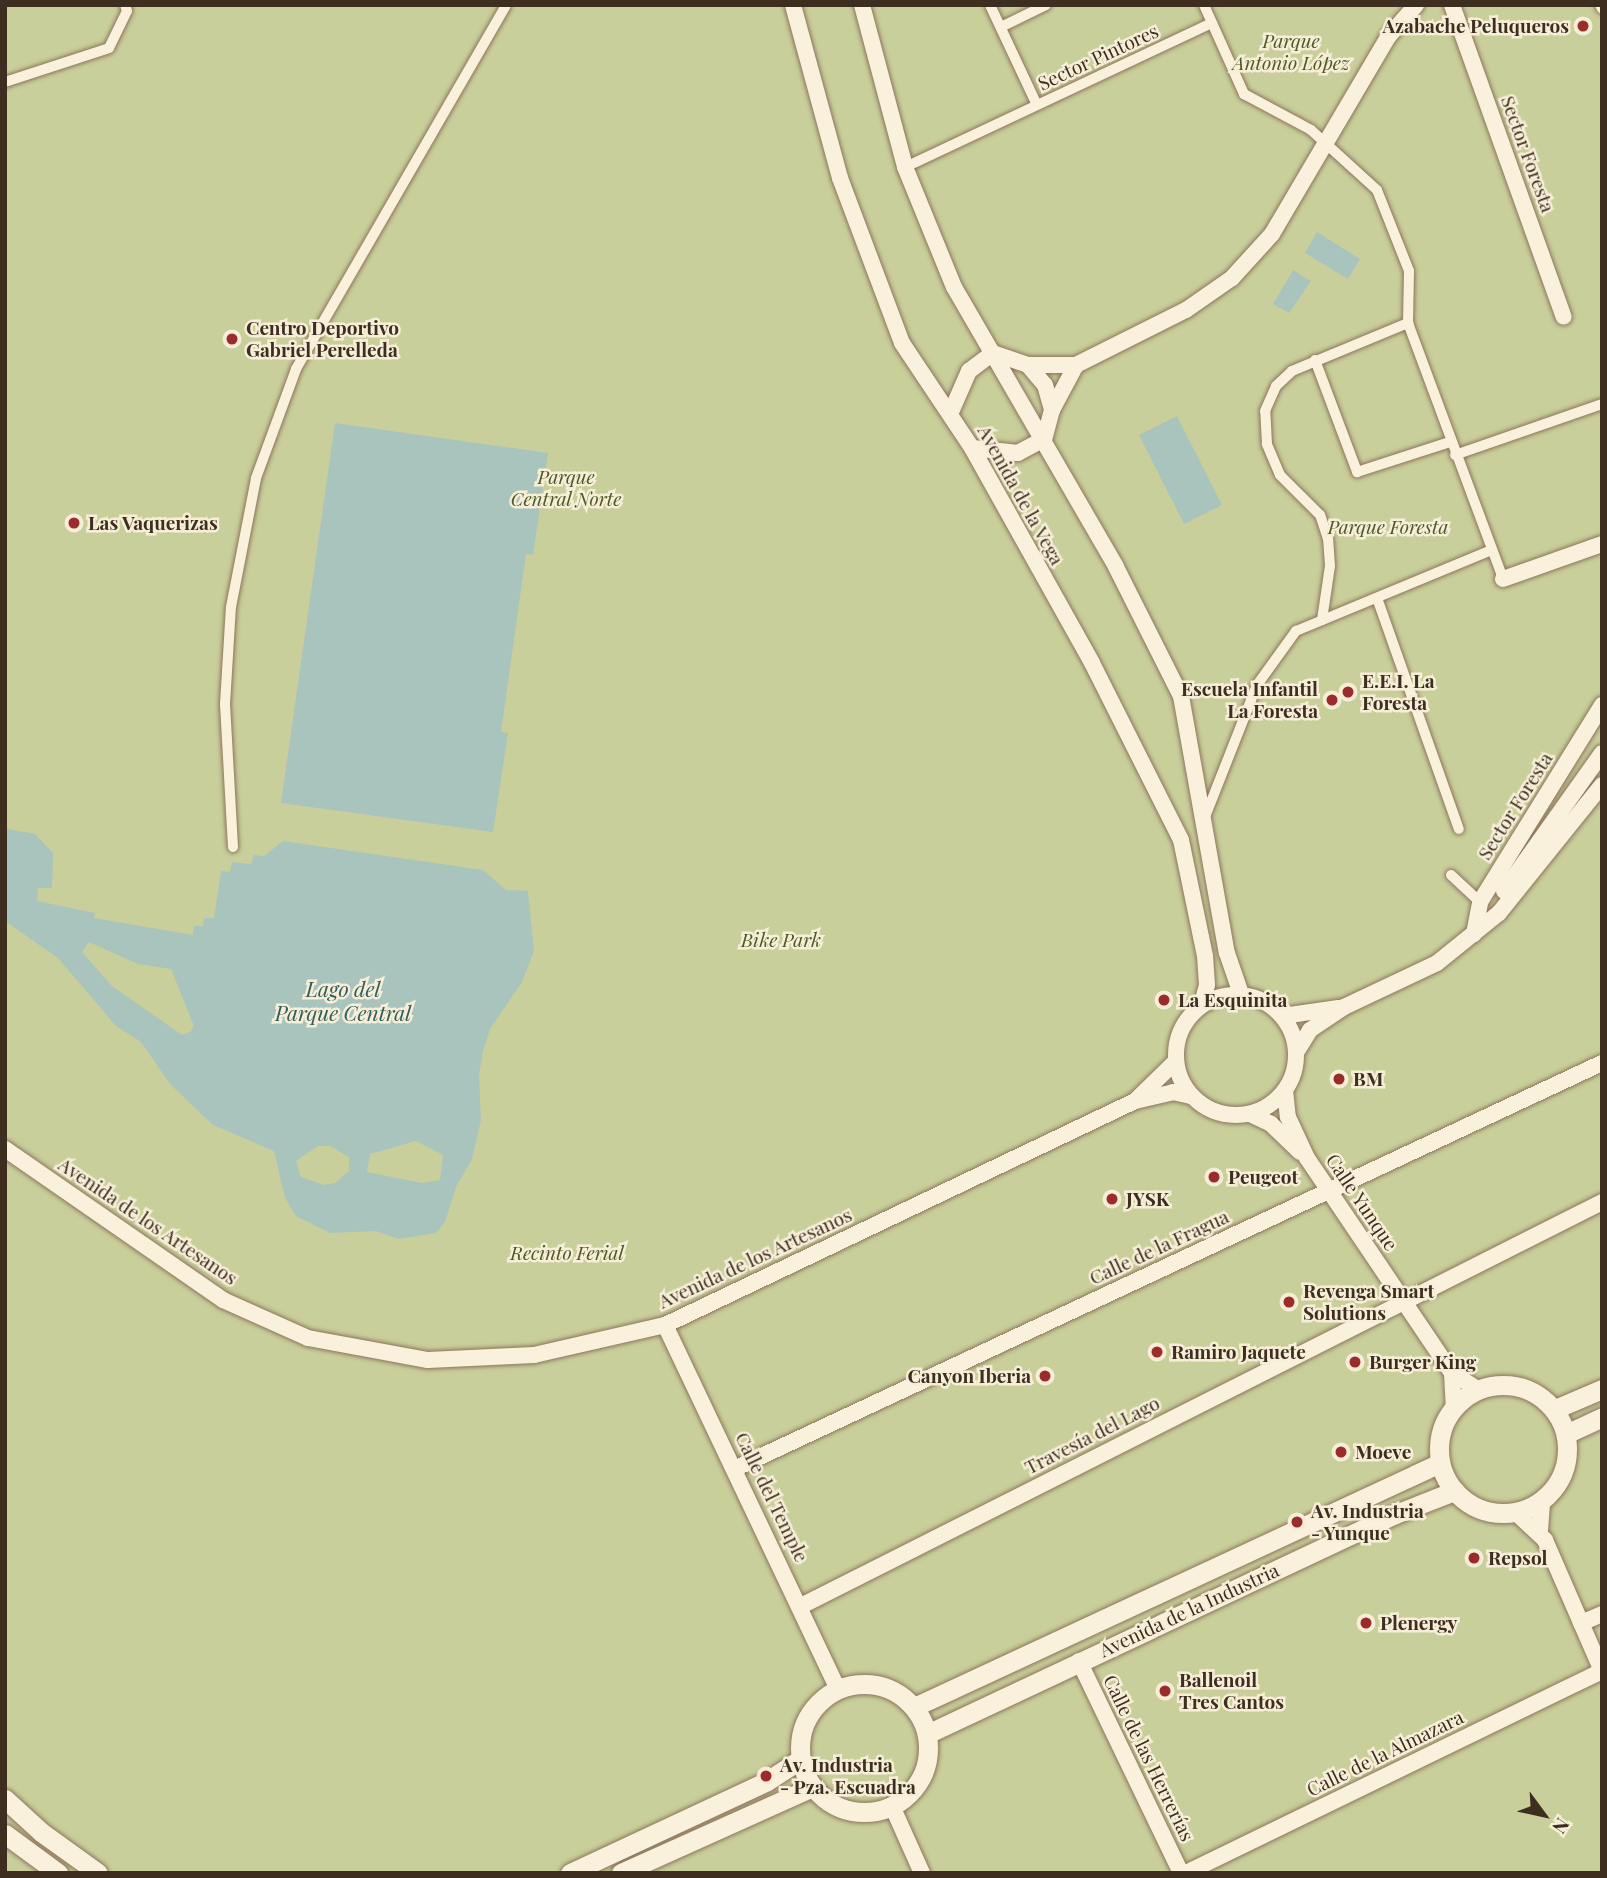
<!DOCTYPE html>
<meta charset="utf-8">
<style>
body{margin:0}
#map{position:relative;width:1607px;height:1878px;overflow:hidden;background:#f0e4c8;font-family:"Playfair Display",serif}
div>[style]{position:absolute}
.green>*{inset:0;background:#c9cf9b}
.water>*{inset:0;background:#a9c4bc}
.roads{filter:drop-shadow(0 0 2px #8d765c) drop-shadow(0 0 2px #8d765c)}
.pedestrian>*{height:10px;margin:-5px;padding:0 5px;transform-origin:5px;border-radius:5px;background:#faf1dc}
.minor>*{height:16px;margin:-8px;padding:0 8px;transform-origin:8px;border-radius:8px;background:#faf1dc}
.minor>.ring{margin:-8px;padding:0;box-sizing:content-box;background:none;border:16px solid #faf1dc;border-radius:50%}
.tertiary>*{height:19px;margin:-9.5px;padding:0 9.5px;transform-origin:9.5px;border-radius:9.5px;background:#faf1dc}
.tertiary>.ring{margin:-9.5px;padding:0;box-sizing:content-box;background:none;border:19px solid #faf1dc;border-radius:50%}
.dots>*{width:19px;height:19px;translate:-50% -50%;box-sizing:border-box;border:4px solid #f7eed8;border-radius:50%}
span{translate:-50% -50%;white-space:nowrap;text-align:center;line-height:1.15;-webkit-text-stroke:5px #f7eed8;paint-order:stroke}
.poi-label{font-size:19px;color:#3d2e20;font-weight:700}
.right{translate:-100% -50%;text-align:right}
.left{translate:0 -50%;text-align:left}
.park-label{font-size:19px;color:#4d5a26;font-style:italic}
.street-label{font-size:19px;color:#3d2e20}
.water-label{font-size:21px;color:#2f5d5a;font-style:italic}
.frame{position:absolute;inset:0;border:7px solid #3d2e20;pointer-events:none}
.north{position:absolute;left:1509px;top:1780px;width:70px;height:70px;-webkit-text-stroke:5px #f7eed8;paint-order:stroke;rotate:123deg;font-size:19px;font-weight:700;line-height:28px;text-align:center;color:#3d2e20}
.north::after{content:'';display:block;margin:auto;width:24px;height:32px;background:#3d2e20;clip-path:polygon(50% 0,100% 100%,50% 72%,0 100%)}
</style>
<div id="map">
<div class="green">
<div style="clip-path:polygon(5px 5px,1602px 5px,1602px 1873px,5px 1873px)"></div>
</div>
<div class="water">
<div style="clip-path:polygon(1317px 232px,1360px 259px,1348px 279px,1305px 253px)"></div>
<div style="clip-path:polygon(1293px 270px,1311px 281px,1289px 313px,1273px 304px)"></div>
<div style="clip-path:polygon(1177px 416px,1222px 505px,1184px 524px,1139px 435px)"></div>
<div style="clip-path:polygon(335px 423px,548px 453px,533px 555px,526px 554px,501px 732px,508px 733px,493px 832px,281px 803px)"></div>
<div style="clip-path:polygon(evenodd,5px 824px,8px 829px,35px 834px,53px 853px,52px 888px,38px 888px,37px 901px,95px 913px,94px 918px,193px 935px,194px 926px,203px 926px,204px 918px,214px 918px,221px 871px,230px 872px,232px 862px,251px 864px,254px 855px,264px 856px,283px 841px,483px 870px,506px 890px,528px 891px,534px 951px,522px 982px,490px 1029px,483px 1051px,479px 1075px,481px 1120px,472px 1159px,456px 1187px,445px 1222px,436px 1233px,398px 1239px,376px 1231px,330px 1233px,296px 1216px,285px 1198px,274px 1151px,213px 1125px,170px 1084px,141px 1042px,116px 1026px,58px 958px,5px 921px,5px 824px,89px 942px,138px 964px,171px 969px,194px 1026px,190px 1032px,182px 1035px,112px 986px,82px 952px,89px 942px,5px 824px,416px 1141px,443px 1155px,440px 1180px,422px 1183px,367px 1172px,370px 1154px,416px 1141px,5px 824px,318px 1146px,330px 1146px,349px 1157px,349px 1171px,335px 1183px,324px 1185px,301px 1177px,296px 1161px,318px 1146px)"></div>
</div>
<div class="roads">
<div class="pedestrian">
<div style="left:990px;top:5px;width:110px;rotate:64.8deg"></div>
<div style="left:1204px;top:5px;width:98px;rotate:65.8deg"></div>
<div style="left:1244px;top:94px;width:76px;rotate:28.2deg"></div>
<div style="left:1311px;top:130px;width:89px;rotate:42.3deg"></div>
<div style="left:1377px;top:190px;width:87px;rotate:68.4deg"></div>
<div style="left:1409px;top:271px;width:52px;rotate:91.1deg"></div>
<div style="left:1408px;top:323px;width:273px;rotate:69.6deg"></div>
<div style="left:1600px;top:5px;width:4px;rotate:63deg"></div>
<div style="left:1001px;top:27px;width:50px;rotate:-26.1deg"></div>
<div style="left:5px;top:82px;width:109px;rotate:-18.1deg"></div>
<div style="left:109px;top:48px;width:41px;rotate:-64.1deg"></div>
<div style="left:127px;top:11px;width:6px;rotate:-108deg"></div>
<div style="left:914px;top:163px;width:329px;rotate:-25.2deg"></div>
<div style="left:1315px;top:360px;width:120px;rotate:69.4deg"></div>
<div style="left:1357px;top:472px;width:98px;rotate:-17.9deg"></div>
<div style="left:1455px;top:455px;width:156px;rotate:-19.1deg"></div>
<div style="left:1377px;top:598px;width:245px;rotate:70.5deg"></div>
<div style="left:1322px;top:620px;width:55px;rotate:-81.6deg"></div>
<div style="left:1330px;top:566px;width:27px;rotate:-94deg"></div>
<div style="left:1328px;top:539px;width:25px;rotate:-108deg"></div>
<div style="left:1320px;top:515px;width:57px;rotate:-135deg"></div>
<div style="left:1280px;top:475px;width:34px;rotate:-113deg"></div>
<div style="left:1267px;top:444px;width:33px;rotate:-93deg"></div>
<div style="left:1265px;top:411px;width:27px;rotate:-66deg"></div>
<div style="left:1276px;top:386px;width:22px;rotate:-43deg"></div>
<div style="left:1292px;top:371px;width:126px;rotate:-22.5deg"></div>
<div style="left:1205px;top:817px;width:142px;rotate:-68.5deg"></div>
<div style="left:1257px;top:685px;width:67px;rotate:-54.2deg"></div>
<div style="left:1296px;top:631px;width:212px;rotate:-22.5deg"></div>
<div style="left:233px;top:847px;width:143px;rotate:-93.2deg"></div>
<div style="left:225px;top:704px;width:97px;rotate:-86.5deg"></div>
<div style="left:231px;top:607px;width:131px;rotate:-79deg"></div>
<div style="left:256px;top:478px;width:116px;rotate:-69.8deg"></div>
<div style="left:296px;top:369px;width:420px;rotate:-60deg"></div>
<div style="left:1451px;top:875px;width:40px;rotate:43deg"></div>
</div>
<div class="minor">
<div style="left:793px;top:5px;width:179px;rotate:74.8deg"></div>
<div style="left:840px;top:178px;width:176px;rotate:69.4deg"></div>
<div style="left:902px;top:343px;width:126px;rotate:56.3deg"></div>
<div style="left:972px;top:448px;width:246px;rotate:60.8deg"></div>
<div style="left:1092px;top:663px;width:198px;rotate:63.3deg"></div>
<div style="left:1181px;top:840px;width:118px;rotate:78.3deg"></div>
<div style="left:1205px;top:956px;width:29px;rotate:86deg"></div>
<div style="left:1207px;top:985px;width:20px;rotate:105deg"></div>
<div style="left:862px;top:5px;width:168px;rotate:75.1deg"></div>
<div style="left:905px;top:167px;width:130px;rotate:67.8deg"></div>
<div style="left:954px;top:287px;width:323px;rotate:59.9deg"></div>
<div style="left:1116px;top:567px;width:144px;rotate:63.3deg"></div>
<div style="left:1181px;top:696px;width:261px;rotate:79.9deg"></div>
<div style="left:1227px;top:953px;width:43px;rotate:71.1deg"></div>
<div style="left:1452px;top:5px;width:331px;rotate:70.3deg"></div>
<div style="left:1028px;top:365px;width:48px"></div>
<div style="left:1076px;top:365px;width:123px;rotate:-26.6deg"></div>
<div style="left:1186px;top:310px;width:56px;rotate:-34.8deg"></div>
<div style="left:1232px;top:278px;width:59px;rotate:-47.7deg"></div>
<div style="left:1272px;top:234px;width:229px;rotate:-59.5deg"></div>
<div style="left:1388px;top:37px;width:43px;rotate:-48.8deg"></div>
<div style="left:1052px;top:410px;width:51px;rotate:-61.9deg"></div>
<div style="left:951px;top:412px;width:45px;rotate:-66.3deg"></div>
<div style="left:969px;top:371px;width:30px;rotate:-37deg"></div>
<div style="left:993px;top:353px;width:37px;rotate:19deg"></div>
<div style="left:1028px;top:365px;width:26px;rotate:50deg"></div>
<div style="left:1045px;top:385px;width:26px;rotate:74deg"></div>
<div style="left:1052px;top:410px;width:30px;rotate:105deg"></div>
<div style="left:1044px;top:439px;width:30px;rotate:152deg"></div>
<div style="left:1018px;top:453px;width:46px;rotate:-173.8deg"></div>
<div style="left:1503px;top:579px;width:105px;rotate:-19.5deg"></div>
<div style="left:1504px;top:891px;width:169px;rotate:-54.6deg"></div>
<div style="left:1474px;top:934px;width:33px;rotate:-79deg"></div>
<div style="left:1480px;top:902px;width:232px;rotate:-58.2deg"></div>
<div class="ring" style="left:1176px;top:995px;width:104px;height:104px"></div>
<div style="left:1283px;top:1016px;width:56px;rotate:-8.3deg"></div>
<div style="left:1297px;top:1051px;width:25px;rotate:-58deg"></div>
<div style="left:1310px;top:1030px;width:41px;rotate:-34.1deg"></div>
<div style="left:1344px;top:1007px;width:103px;rotate:-25.3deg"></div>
<div style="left:1437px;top:963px;width:80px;rotate:-38.9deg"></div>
<div style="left:1499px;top:913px;width:164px;rotate:-51.2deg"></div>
<div style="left:1285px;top:1090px;width:27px;rotate:84deg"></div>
<div style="left:1288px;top:1117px;width:45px;rotate:65.1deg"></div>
<div style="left:1307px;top:1158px;width:259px;rotate:56deg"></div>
<div style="left:1452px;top:1373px;width:33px;rotate:87deg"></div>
<div style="left:1137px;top:1099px;width:53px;rotate:-44.2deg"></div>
<div style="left:1250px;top:1114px;width:23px;rotate:25deg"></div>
<div style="left:1271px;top:1124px;width:40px;rotate:44deg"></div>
<div style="left:5px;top:1149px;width:265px;rotate:34.7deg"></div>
<div style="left:223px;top:1300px;width:93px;rotate:24.1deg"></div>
<div style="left:308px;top:1338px;width:122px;rotate:10.4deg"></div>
<div style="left:428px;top:1360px;width:106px;rotate:-2.7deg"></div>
<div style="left:534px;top:1355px;width:134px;rotate:-12.9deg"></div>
<div style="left:665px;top:1325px;width:521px;rotate:-25.48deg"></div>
<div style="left:1135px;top:1101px;width:39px;rotate:-13deg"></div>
<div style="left:1173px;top:1092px;width:18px;rotate:13deg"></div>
<div style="left:665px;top:1325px;width:403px;rotate:64.6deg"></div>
<div style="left:1452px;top:1373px;width:31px;rotate:32deg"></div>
<div style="left:734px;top:1469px;width:958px;rotate:-25.07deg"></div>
<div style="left:1515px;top:1512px;width:41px;rotate:43deg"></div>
<div style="left:1545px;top:1540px;width:143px;rotate:66.5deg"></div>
<div style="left:1540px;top:1531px;width:30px;rotate:-86deg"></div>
<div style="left:801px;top:1606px;width:897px;rotate:-26.76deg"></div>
<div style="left:1581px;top:1623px;width:23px;rotate:-23deg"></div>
<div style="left:1079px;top:1661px;width:235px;rotate:64.3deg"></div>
<div style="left:892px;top:1806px;width:73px;rotate:65.9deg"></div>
<div style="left:1186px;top:1873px;width:462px;rotate:-25.9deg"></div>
</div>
<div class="tertiary">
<div class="ring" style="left:1439px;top:1385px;width:109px;height:109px"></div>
<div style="left:1555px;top:1409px;width:51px;rotate:-23.1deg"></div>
<div style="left:1566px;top:1434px;width:40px;rotate:-25deg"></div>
<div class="ring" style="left:800px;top:1684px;width:109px;height:109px"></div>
<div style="left:914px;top:1707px;width:580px;rotate:-24.89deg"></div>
<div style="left:927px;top:1734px;width:515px;rotate:-25.17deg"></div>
<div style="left:1393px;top:1515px;width:66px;rotate:-21.5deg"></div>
<div style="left:5px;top:1799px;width:49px;rotate:42.5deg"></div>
<div style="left:41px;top:1832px;width:70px;rotate:35.7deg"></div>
<div style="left:5px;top:1834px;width:66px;rotate:36.3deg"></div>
<div style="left:570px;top:1873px;width:217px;rotate:-25deg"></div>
<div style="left:767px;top:1781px;width:40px;rotate:-32.9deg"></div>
<div style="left:621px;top:1873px;width:209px;rotate:-24.2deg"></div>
</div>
</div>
<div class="dots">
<div style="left:1583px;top:26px;background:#9e2a2b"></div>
<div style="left:232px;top:339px;background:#9e2a2b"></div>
<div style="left:74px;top:523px;background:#9e2a2b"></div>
<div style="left:1348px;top:692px;background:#9e2a2b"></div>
<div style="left:1332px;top:700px;background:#9e2a2b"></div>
<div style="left:1164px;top:1000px;background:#9e2a2b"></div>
<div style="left:1339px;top:1079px;background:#9e2a2b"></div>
<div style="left:1214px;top:1177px;background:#9e2a2b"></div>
<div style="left:1112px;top:1199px;background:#9e2a2b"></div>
<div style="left:1289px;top:1302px;background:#9e2a2b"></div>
<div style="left:1157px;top:1352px;background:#9e2a2b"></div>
<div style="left:1355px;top:1362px;background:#9e2a2b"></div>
<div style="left:1045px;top:1376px;background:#9e2a2b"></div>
<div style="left:1341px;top:1452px;background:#9e2a2b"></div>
<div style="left:1297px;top:1522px;background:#9e2a2b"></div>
<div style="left:1474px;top:1558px;background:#9e2a2b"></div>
<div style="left:1366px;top:1623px;background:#9e2a2b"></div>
<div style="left:1165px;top:1691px;background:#9e2a2b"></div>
<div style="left:766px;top:1776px;background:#9e2a2b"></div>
</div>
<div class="poi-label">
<span class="right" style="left:1569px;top:26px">Azabache Peluqueros</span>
<span class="left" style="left:246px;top:339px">Centro Deportivo<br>Gabriel Perelleda</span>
<span class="left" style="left:88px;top:523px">Las Vaquerizas</span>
<span class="left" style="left:1362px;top:692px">E.E.I. La<br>Foresta</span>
<span class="right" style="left:1318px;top:700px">Escuela Infantil<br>La Foresta</span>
<span class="left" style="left:1178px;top:1000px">La Esquinita</span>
<span class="left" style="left:1353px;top:1079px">BM</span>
<span class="left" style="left:1228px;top:1177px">Peugeot</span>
<span class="left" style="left:1126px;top:1199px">JYSK</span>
<span class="left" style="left:1303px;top:1302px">Revenga Smart<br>Solutions</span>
<span class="left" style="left:1171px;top:1352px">Ramiro Jaquete</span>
<span class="left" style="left:1369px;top:1362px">Burger King</span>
<span class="right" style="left:1031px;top:1376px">Canyon Iberia</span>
<span class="left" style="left:1355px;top:1452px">Moeve</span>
<span class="left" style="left:1311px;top:1522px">Av. Industria<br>- Yunque</span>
<span class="left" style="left:1488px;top:1558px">Repsol</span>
<span class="left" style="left:1380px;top:1623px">Plenergy</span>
<span class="left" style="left:1179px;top:1691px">Ballenoil<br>Tres Cantos</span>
<span class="left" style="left:780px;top:1776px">Av. Industria<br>- Pza. Escuadra</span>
</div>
<div class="park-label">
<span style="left:1291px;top:52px">Parque<br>Antonio López</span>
<span style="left:566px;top:488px">Parque<br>Central Norte</span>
<span style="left:1388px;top:527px">Parque Foresta</span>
<span style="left:781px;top:940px">Bike Park</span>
<span style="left:567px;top:1253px">Recinto Ferial</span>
</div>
<div class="street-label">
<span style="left:1098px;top:57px;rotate:-25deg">Sector Pintores</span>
<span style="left:1528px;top:154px;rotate:70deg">Sector Foresta</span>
<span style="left:1021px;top:495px;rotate:61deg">Avenida de la Vega</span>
<span style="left:1515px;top:806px;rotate:-58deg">Sector Foresta</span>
<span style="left:1362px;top:1202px;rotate:56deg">Calle Yunque</span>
<span style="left:148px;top:1221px;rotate:34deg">Avenida de los Artesanos</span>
<span style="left:1159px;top:1247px;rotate:-25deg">Calle de la Fragua</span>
<span style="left:755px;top:1258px;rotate:-25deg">Avenida de los Artesanos</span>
<span style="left:1092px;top:1435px;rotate:-27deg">Travesía del Lago</span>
<span style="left:772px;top:1497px;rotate:64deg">Calle del Temple</span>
<span style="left:1189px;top:1610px;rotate:-25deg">Avenida de la Industria</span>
<span style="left:1385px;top:1753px;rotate:-26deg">Calle de la Almazara</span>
<span style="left:1149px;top:1758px;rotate:64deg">Calle de las Herrerías</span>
</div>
<div class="water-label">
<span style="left:343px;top:1000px">Lago del<br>Parque Central</span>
</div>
<div class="frame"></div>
<div class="north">N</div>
</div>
